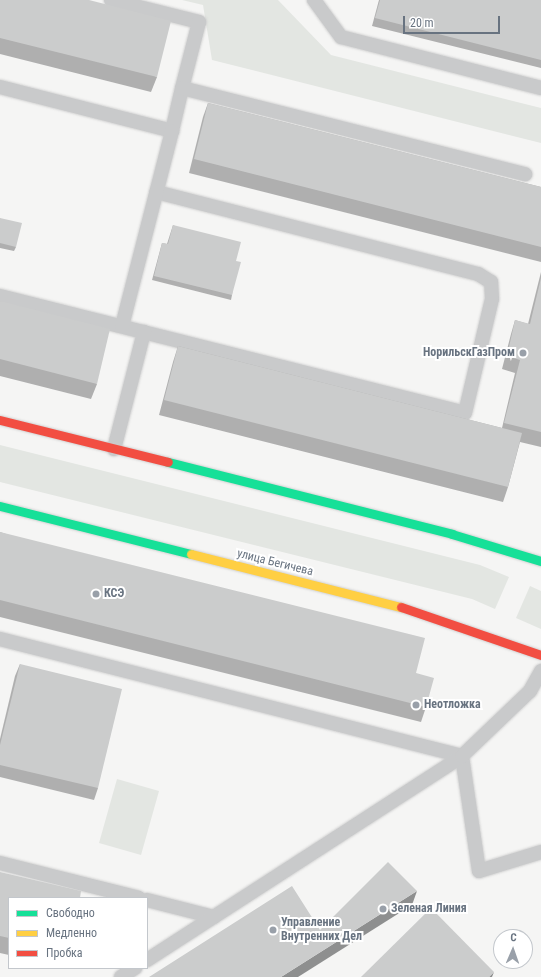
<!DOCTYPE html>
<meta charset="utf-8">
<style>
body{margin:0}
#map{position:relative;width:541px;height:977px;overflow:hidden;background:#f5f5f4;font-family:"Roboto Condensed",sans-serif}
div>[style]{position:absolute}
.green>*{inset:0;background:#e3e6e2}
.roads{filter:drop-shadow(0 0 1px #d1d1d1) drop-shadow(0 0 1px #d1d1d1)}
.lane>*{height:14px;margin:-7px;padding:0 7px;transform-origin:7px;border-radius:7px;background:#c9cacb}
.fast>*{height:9px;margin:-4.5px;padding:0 4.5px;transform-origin:4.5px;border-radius:4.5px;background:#16e098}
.slow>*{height:9px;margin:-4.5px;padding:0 4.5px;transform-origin:4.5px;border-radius:4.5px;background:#ffcf43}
.jam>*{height:9px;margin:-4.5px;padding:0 4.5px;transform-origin:4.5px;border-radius:4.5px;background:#f24e42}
.wall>*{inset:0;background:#afafaf}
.shaded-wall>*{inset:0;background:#8e8f8f}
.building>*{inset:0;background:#cbcccc}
.dots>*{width:11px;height:11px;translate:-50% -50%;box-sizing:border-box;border:2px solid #fff;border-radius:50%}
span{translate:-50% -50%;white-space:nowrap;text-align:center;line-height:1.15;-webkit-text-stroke:4px #fff;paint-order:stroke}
.poi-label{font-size:12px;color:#687380;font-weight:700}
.right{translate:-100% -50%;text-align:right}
.left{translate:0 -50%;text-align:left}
.street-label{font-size:12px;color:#687380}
.legend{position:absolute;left:8px;top:897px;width:140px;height:72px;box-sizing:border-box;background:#fff;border:1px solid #c3c7cc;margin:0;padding:5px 7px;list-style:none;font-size:12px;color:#687380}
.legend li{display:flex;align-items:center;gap:8px;height:20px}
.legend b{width:20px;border:1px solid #c3c7cc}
.north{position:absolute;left:493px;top:929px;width:40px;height:40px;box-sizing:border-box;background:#fff;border:1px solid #c3c7cc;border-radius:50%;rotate:2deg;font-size:11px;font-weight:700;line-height:16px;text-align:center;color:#687380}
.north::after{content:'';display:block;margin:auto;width:14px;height:18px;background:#99a0a9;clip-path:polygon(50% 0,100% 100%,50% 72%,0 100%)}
.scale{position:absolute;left:403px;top:16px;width:97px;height:18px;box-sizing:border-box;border:2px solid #687380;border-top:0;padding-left:5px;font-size:12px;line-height:14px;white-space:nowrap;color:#687380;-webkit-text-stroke:3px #fff;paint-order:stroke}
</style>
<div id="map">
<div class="green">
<div style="clip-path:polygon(182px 0,278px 0,331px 55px,541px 108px,541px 143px,212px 60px,203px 5px)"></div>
<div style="clip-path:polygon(0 445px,480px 565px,509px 577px,495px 609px,472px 599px,0 482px)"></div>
<div style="clip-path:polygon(530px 586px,541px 591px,541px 629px,516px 618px)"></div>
<div style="clip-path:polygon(117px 779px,159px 791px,141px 855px,99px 843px)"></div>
</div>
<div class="roads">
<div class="lane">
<div style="left:111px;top:0;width:91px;rotate:14deg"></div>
<div style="left:199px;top:22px;width:68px;rotate:104.4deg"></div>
<div style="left:314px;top:0;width:46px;rotate:53.9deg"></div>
<div style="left:341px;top:37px;width:206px;rotate:14.3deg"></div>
<div style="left:0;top:87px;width:178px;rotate:14.3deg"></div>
<div style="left:172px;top:131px;width:44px;rotate:-76.9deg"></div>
<div style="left:182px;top:88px;width:354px;rotate:14.1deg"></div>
<div style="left:0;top:296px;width:479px;rotate:14.1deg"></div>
<div style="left:465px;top:413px;width:117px;rotate:-76.7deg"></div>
<div style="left:492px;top:299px;width:17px;rotate:-93deg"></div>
<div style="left:491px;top:282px;width:15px;rotate:-148deg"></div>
<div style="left:478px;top:274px;width:332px;rotate:-165.7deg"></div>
<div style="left:122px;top:326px;width:201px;rotate:-75.6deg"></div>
<div style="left:114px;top:449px;width:121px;rotate:-75.6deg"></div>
<div style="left:0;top:639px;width:477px;rotate:14.2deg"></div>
<div style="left:462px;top:756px;width:116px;rotate:81.6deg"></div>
<div style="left:479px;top:871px;width:65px;rotate:-17deg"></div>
<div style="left:0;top:863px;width:143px;rotate:14.1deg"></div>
<div style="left:147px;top:900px;width:69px;rotate:14.2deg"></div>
<div style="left:147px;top:960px;width:375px;rotate:-32.9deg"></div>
<div style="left:462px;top:756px;width:94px;rotate:-43.7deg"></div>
<div style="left:530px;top:691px;width:23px;rotate:-61deg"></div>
<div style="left:121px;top:977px;width:17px;rotate:-33deg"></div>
</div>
<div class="fast">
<div style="left:168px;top:462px;width:293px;rotate:14.2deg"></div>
<div style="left:452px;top:534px;width:93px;rotate:16.9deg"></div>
<div style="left:0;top:506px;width:197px;rotate:14.1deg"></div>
</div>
<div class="slow">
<div style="left:191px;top:554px;width:217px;rotate:14.2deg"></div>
</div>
<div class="jam">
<div style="left:0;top:420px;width:173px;rotate:14deg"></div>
<div style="left:401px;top:607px;width:148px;rotate:18.9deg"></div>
</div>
</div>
<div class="wall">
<div style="clip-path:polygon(0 0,157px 77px,151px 92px,0 54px)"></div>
<div style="clip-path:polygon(379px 0,541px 0,541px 68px,372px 26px)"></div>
<div style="clip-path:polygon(208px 103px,541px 187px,541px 262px,189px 173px,203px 117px)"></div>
<div style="clip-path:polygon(0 218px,16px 247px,14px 251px,0 248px)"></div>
<div style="clip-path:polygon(173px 225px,236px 261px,232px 295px,231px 300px,152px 280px,162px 243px,167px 244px)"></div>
<div style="clip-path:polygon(541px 272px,541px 447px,520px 442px,508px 487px,503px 502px,159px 415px,173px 362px,178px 346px,502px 428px,515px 373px,502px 369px,511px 334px,515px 320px,528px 324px)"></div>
<div style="clip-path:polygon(0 301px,97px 384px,91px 399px,0 376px)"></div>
<div style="clip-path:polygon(0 532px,416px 673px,426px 707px,421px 722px,0 617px)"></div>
<div style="clip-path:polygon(20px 664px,98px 788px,94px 800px,0 777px,0 739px,15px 676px)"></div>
<div style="clip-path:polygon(0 872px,9px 898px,9px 955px,0 953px)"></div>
</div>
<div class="shaded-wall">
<div style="clip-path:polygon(417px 891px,412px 905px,298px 977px,281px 977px)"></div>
<div style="clip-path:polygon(494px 972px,492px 977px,489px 977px)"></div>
</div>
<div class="building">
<div style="clip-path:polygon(0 0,89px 0,171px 21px,157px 77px,0 38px)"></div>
<div style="clip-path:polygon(380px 0,541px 0,541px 60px,375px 18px)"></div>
<div style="clip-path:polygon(208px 103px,541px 187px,541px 247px,194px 159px)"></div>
<div style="clip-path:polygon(0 218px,22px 223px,16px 247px,0 243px)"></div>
<div style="clip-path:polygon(173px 225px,241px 242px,236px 261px,241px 262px,232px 295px,154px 276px,162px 243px,168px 244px)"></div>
<div style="clip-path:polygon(541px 278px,541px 432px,504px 423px,520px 360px,507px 356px,515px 320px,530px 324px)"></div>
<div style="clip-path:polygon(0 301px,110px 329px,97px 384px,0 359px)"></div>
<div style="clip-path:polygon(178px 346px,522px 433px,508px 487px,164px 400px)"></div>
<div style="clip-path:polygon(0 532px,425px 638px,416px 673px,434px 678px,426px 707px,0 600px)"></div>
<div style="clip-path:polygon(20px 664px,122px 689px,98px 788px,0 765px,0 745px)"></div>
<div style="clip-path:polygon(388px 862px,417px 891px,281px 977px,149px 977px,292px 886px,320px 930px)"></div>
<div style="clip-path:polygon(0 872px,81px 891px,80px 898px,9px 898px,9px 938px,0 936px)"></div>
<div style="clip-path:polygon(431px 908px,494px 972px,489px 977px,361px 977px)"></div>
</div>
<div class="dots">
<div style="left:523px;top:353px;background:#99a0a9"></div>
<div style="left:96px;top:594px;background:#99a0a9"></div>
<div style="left:416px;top:705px;background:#99a0a9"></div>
<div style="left:383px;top:909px;background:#99a0a9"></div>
<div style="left:273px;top:930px;background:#99a0a9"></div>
</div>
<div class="poi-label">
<span class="right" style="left:515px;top:353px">НорильскГазПром</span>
<span class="left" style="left:104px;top:594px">КСЭ</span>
<span class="left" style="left:424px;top:705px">Неотложка</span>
<span class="left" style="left:391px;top:909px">Зеленая Линия</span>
<span class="left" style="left:281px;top:930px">Управление<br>Внутренних Дел</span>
</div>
<div class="street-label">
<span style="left:275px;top:563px;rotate:14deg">улица Бегичева</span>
</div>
<ul class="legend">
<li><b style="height:5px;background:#16e098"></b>Свободно</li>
<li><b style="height:5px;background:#ffcf43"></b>Медленно</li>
<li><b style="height:5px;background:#f24e42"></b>Пробка</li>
</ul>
<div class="north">С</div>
<div class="scale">20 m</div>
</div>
